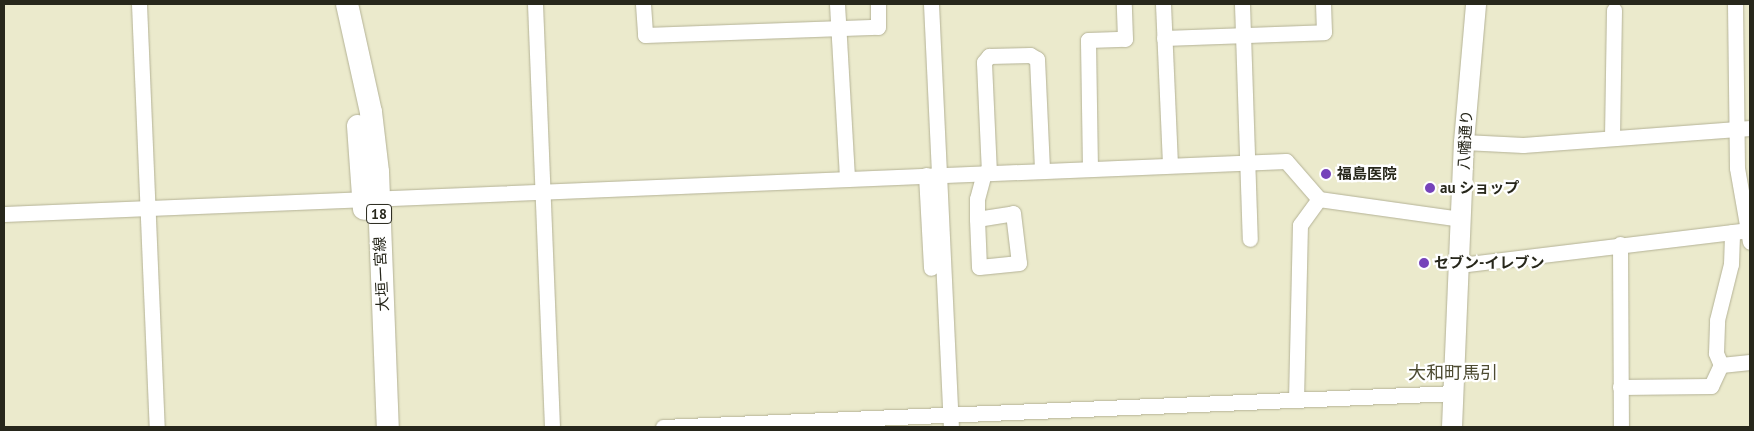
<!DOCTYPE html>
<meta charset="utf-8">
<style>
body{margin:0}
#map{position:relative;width:1754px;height:431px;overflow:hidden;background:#ebeacc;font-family:"PT Sans","Noto Sans JP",sans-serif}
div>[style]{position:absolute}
.roads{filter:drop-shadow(0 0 1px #b4b296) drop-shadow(0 0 1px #b4b296)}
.street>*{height:15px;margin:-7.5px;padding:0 7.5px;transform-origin:7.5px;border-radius:7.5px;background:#fff}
.secondary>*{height:20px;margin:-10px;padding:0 10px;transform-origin:10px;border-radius:10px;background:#fff}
.primary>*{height:22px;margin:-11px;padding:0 11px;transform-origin:11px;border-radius:11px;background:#fff}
.dots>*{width:14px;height:14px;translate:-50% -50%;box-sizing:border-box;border:2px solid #fff;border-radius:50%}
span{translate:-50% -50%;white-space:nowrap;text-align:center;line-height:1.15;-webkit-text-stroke:4.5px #fff;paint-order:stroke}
.shield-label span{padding:1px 4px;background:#fff;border:1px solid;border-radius:4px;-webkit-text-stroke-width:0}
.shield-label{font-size:14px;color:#27271b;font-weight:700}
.street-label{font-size:15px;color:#27271b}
.poi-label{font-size:15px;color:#27271b;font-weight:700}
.left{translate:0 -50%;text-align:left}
.quarter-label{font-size:18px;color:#4d4b32}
.frame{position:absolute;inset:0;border:5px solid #27271b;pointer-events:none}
</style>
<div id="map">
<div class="roads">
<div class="street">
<div style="left:139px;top:4px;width:423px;rotate:87.6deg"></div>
<div style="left:535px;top:4px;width:423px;rotate:87.7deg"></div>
<div style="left:643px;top:4px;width:31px;rotate:86deg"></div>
<div style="left:645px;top:35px;width:233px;rotate:-2deg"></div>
<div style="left:878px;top:27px;width:23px;rotate:-90deg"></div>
<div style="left:837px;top:4px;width:175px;rotate:86.7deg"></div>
<div style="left:931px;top:4px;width:423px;rotate:87.3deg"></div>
<div style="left:1163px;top:4px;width:160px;rotate:87.5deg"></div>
<div style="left:1242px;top:4px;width:235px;rotate:88.1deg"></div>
<div style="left:1735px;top:4px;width:164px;rotate:89.3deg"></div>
<div style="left:1737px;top:168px;width:75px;rotate:80deg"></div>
<div style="left:1164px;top:38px;width:160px;rotate:-2.1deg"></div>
<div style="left:1324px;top:32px;width:28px;rotate:-92deg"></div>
<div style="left:1612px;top:137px;width:127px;rotate:-89.1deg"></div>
<div style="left:1464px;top:142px;width:59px;rotate:2.9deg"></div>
<div style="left:1523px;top:145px;width:228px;rotate:-4.3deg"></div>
<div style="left:1090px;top:169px;width:129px;rotate:-90.9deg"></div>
<div style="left:1088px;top:40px;width:37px;rotate:-2deg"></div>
<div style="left:1125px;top:39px;width:35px;rotate:-92deg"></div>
<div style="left:989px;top:173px;width:111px;rotate:-92.6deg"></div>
<div style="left:984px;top:62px;width:8px;rotate:-50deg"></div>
<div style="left:989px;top:56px;width:41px;rotate:-1.4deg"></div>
<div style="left:1030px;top:55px;width:8px;rotate:30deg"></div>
<div style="left:1037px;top:59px;width:111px;rotate:87.4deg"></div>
<div style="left:926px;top:175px;width:93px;rotate:86.9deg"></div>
<div style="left:4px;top:214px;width:1283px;rotate:-2.37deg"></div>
<div style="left:1286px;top:161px;width:50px;rotate:49deg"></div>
<div style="left:1319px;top:199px;width:144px;rotate:8deg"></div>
<div style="left:977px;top:219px;width:36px;rotate:-9deg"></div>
<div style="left:1013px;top:213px;width:50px;rotate:83.2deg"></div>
<div style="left:1019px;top:263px;width:40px;rotate:174.3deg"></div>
<div style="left:979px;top:267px;width:48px;rotate:-92.4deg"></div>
<div style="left:977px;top:219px;width:20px;rotate:-90deg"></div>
<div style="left:977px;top:199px;width:27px;rotate:-75deg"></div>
<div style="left:1620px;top:244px;width:183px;rotate:89.7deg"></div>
<div style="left:1460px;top:265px;width:290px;rotate:-6.9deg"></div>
<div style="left:1721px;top:365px;width:13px;rotate:-113deg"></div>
<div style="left:1716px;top:353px;width:33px;rotate:-88deg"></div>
<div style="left:1717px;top:320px;width:58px;rotate:-76deg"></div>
<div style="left:1731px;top:264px;width:32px;rotate:-88deg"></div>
<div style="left:1620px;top:387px;width:91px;rotate:-0.6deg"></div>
<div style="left:1711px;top:386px;width:23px;rotate:-65deg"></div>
<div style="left:1721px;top:365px;width:29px;rotate:-6deg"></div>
<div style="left:1296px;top:400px;width:175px;rotate:-88.7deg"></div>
<div style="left:1300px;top:225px;width:32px;rotate:-54deg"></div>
<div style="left:663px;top:427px;width:792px;rotate:-2.46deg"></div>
</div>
<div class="secondary">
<div style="left:1452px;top:427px;width:285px;rotate:-87.6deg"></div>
<div style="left:1464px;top:142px;width:139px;rotate:-85deg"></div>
</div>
<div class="primary">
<div style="left:347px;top:4px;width:111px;rotate:77.5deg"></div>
<div style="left:371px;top:112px;width:60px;rotate:83.3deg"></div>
<div style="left:378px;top:172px;width:255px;rotate:87.8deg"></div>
<div style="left:358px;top:126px;width:83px;rotate:85.9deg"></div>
</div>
</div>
<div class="dots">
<div style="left:1326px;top:174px;background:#7643ba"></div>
<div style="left:1430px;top:188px;background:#7643ba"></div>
<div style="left:1424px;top:263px;background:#7643ba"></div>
</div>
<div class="shield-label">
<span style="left:379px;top:214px">18</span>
</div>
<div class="street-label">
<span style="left:1465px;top:140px;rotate:-87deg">八幡通り</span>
<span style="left:381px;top:274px;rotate:-93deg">大垣一宮線</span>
</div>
<div class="poi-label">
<span class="left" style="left:1337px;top:174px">福島医院</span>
<span class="left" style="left:1440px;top:188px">au ショップ</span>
<span class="left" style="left:1434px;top:263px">セブン-イレブン</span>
</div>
<div class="quarter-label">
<span style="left:1453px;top:373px">大和町馬引</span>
</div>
<div class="frame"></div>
</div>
